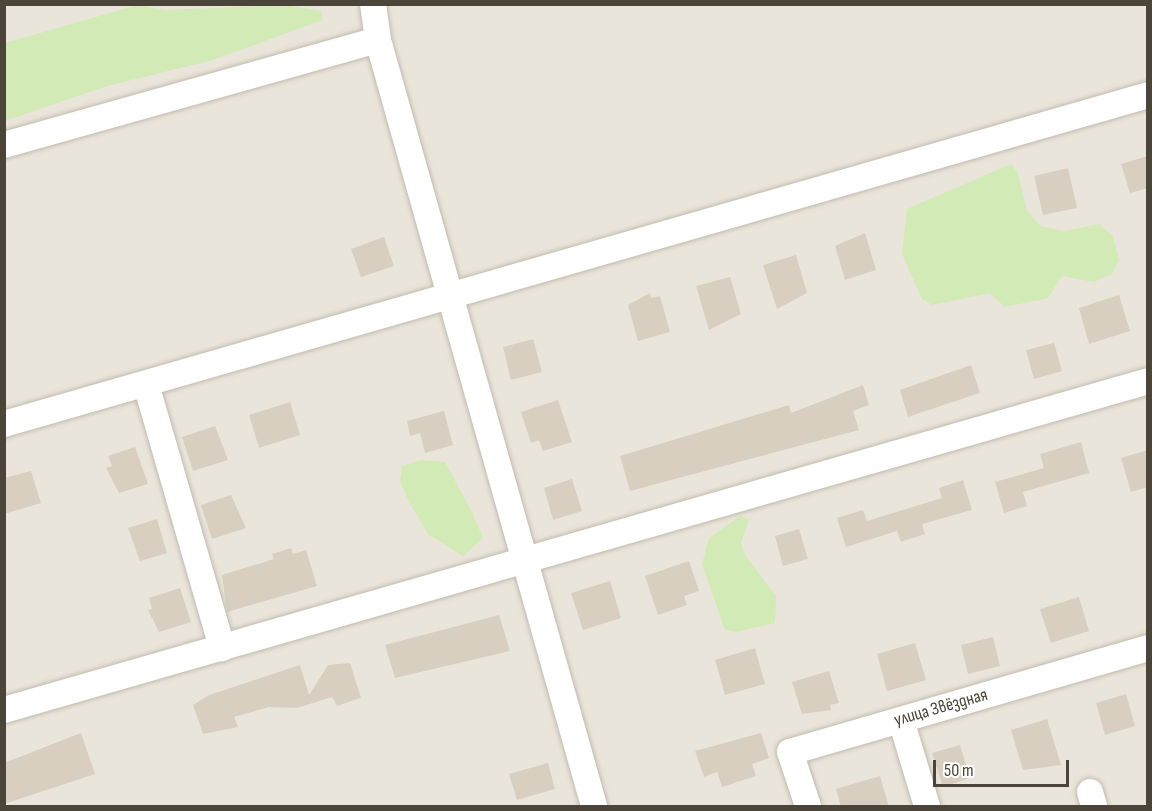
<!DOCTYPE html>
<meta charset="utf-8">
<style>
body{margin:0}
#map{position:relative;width:1152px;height:811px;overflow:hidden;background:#f6f3ec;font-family:"Sofia Sans Condensed",sans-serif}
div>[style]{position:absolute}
.residential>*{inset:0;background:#eae5da}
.green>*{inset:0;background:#d2eab5}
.building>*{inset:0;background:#d8cfc1}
.roads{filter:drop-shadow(0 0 2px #c2bbae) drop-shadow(0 0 2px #c2bbae)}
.minor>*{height:26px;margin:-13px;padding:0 13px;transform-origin:13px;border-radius:13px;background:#fff}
span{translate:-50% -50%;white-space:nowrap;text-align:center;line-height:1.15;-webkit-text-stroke:5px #fff;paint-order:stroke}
.street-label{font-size:18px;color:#4b4439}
.frame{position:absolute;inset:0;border:6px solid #4b4439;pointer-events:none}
.scale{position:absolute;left:933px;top:760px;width:136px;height:27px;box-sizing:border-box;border:3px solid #4b4439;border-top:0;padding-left:8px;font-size:18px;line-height:21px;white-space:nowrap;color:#4b4439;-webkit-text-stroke:4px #fff;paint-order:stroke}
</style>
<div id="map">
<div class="residential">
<div style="clip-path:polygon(5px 5px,1147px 5px,1147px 806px,5px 806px)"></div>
</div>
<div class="green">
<div style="clip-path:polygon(285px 5px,321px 11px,323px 20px,213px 60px,107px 86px,5px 121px,5px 43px,138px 5px,165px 10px)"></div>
<div style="clip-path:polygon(1011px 164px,1018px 173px,1027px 211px,1041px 226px,1064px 231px,1099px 224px,1113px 236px,1119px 260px,1112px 274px,1094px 282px,1062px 276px,1048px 298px,1005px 307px,990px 293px,932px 305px,922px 299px,902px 254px,907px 209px)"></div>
<div style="clip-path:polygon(421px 460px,445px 462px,472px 512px,483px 538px,463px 556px,429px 535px,410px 504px,400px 481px,402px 466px)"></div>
<div style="clip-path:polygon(740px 516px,749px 520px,741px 543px,745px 555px,776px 596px,775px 623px,737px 632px,725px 630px,702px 564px,709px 538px)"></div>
</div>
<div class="building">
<div style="clip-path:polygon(1148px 156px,1148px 188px,1130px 193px,1121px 164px)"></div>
<div style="clip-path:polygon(1068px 168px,1077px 208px,1043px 215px,1034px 176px)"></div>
<div style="clip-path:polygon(865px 233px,876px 270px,845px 280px,835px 246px)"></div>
<div style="clip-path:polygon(384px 237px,394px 266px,361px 277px,351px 249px)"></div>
<div style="clip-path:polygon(796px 255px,807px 293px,777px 309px,763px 265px)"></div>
<div style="clip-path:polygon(730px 277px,741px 314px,709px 330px,696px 286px)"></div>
<div style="clip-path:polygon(650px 293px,651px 298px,660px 296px,670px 332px,638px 341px,628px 305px)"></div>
<div style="clip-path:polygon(1119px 295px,1130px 331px,1089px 344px,1079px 308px)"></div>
<div style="clip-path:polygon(533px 339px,542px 372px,511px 380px,503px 347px)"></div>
<div style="clip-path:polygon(1054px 343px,1062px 371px,1034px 379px,1026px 350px)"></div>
<div style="clip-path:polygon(971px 365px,980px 393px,908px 417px,900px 390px)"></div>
<div style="clip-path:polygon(863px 385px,869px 405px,853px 411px,859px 430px,630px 491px,620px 456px,789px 405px,791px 413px)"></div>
<div style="clip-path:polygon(558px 400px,572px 442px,543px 451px,539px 440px,531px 443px,521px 412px)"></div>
<div style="clip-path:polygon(290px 402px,300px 435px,259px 448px,249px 415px)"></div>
<div style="clip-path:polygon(444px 411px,453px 445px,425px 453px,420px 433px,410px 436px,407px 421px)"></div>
<div style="clip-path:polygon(215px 426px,228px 460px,193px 471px,182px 437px)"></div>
<div style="clip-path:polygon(1081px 442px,1089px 473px,1023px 492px,1027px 506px,1004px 513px,995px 482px,1044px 468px,1040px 454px)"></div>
<div style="clip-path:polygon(135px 447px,148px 484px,119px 493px,106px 468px,112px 466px,108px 456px)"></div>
<div style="clip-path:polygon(1148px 450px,1148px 487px,1131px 492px,1121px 458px)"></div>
<div style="clip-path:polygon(31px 471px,41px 503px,4px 514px,4px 478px)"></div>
<div style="clip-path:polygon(572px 479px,582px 511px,553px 520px,544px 488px)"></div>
<div style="clip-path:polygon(963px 480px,972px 510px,922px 524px,925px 534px,901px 542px,897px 531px,846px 547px,837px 518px,863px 510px,867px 521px,942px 498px,939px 488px)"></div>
<div style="clip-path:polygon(231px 495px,246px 528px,212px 539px,201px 505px)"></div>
<div style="clip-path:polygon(157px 519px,167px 553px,140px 561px,128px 528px)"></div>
<div style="clip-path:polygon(799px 529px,808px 559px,783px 566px,775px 536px)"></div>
<div style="clip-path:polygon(291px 548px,293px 554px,306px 550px,317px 586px,227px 612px,222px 575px,274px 559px,272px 554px)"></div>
<div style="clip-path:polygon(689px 561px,699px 591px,684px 596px,687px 605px,658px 615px,645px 576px)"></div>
<div style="clip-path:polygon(610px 581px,621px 618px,583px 630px,571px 593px)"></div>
<div style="clip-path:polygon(180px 588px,191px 622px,159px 632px,148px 610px,152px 609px,149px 598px)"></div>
<div style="clip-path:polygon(1079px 597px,1089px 631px,1051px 643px,1040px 609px)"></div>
<div style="clip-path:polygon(499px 615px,510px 651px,395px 678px,385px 645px)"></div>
<div style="clip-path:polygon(993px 637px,1000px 666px,968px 674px,961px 645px)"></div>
<div style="clip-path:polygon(915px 643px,926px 680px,887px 691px,877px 654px)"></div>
<div style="clip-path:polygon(755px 648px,765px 684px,725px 695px,715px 660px)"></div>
<div style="clip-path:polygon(350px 663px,361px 698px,337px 706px,332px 697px,297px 708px,269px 707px,234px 717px,238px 727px,203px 734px,193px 705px,209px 695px,300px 665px,309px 695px,328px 665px)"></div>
<div style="clip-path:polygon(829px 671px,839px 703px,830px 705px,831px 710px,802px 714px,792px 682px)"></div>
<div style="clip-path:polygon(1126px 694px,1135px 726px,1105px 735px,1096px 703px)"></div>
<div style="clip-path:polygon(1047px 719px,1061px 765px,1023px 770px,1011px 730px)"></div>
<div style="clip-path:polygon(81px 733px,95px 774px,4px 804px,4px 763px)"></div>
<div style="clip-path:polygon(761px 733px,769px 758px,752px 764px,756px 776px,722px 787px,717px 772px,704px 777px,695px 751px)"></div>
<div style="clip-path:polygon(960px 745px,970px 778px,943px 787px,932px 753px)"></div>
<div style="clip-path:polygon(548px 763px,555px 789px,517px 800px,509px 774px)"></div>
<div style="clip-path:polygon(880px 776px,889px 807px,841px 807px,836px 789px)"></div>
</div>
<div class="roads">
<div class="minor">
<div style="left:373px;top:4px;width:36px;rotate:82deg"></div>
<div style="left:378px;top:40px;width:796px;rotate:74.25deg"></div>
<div style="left:4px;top:145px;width:388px;rotate:-15.7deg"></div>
<div style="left:146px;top:384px;width:275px;rotate:73.9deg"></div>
<div style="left:4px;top:424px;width:1190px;rotate:-16.04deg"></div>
<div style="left:4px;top:710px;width:1190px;rotate:-16.04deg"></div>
<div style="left:901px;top:720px;width:90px;rotate:73.2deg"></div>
<div style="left:1090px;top:792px;width:15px;rotate:74deg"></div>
<div style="left:808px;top:806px;width:57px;rotate:-108.4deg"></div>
<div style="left:790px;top:752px;width:373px;rotate:-16.2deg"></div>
</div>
</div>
<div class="street-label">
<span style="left:941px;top:708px;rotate:-16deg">улица Звёздная</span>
</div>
<div class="frame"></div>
<div class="scale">50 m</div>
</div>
